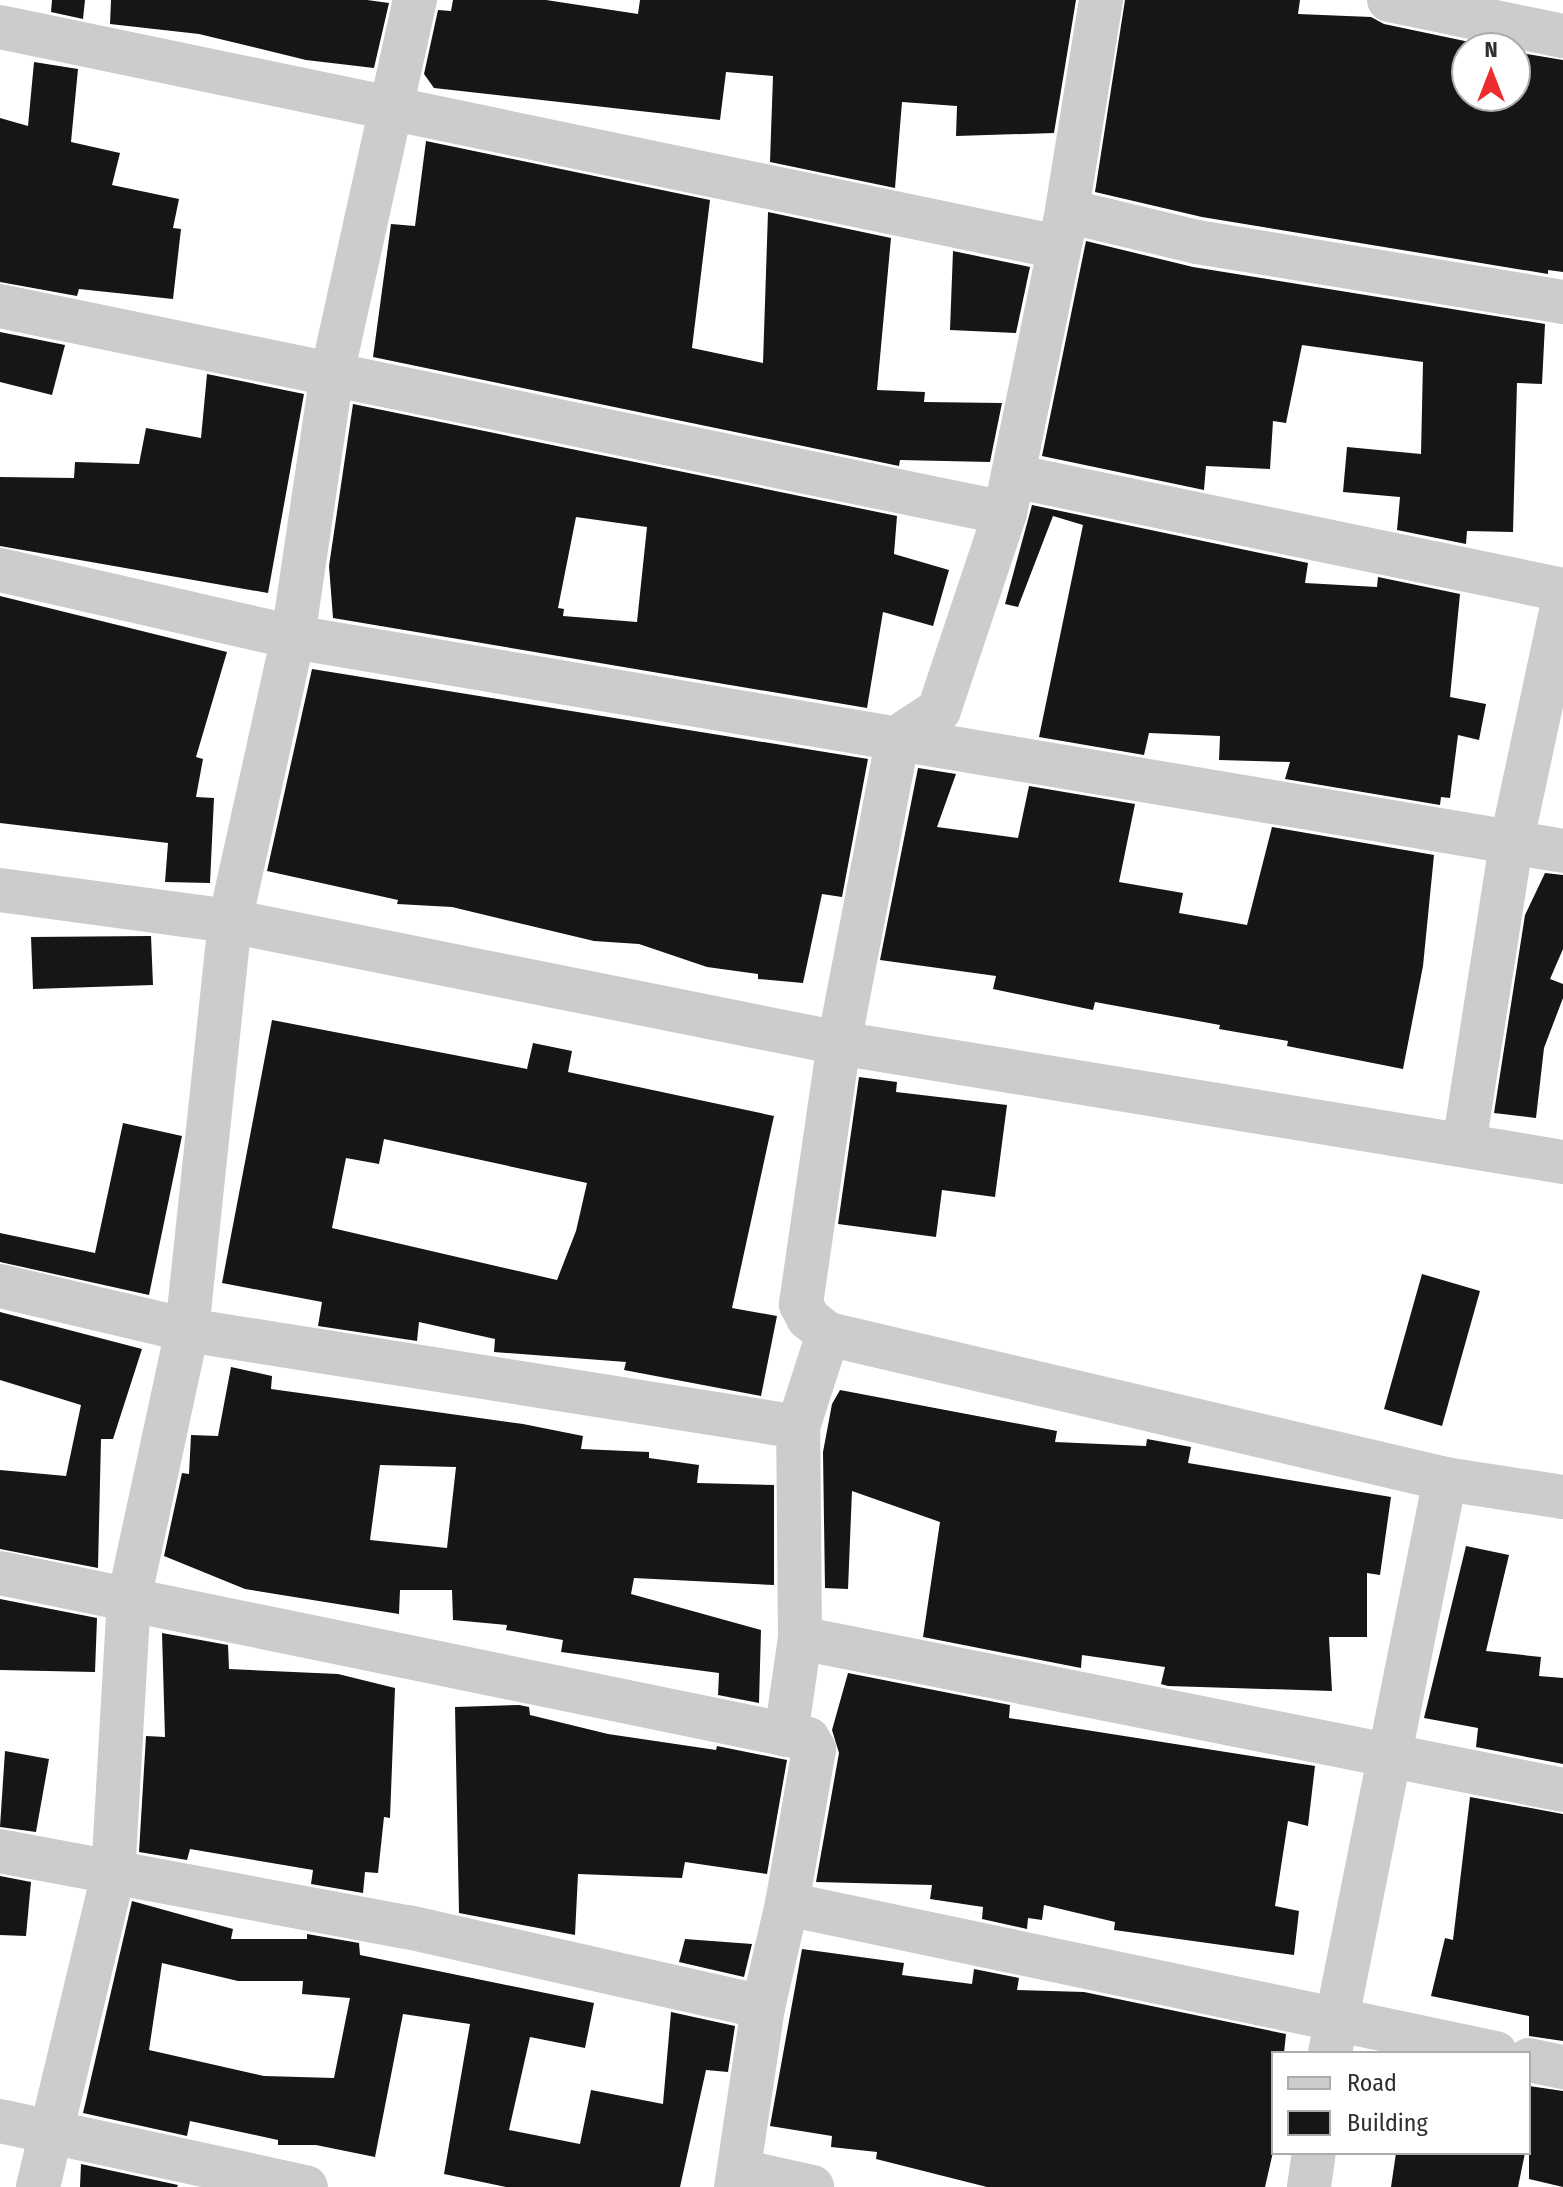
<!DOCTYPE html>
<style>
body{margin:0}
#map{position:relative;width:1563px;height:2187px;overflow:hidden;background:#fff;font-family:"Fira Sans Condensed",sans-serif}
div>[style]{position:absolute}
.building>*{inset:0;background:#161616}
.street>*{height:44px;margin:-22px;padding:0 22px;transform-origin:22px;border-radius:22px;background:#ccc}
span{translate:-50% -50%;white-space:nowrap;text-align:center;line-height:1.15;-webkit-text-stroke:8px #fff;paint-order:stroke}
.legend{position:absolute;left:1271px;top:2051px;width:260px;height:104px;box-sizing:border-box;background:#fff;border:2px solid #acacac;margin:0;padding:10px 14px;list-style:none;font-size:24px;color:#2f2f2f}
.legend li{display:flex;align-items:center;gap:16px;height:40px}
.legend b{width:40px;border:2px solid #acacac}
.north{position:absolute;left:1451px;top:32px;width:80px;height:80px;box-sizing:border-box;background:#fff;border:2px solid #acacac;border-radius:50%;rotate:0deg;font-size:22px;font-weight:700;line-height:32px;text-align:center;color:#2f2f2f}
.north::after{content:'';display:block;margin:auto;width:28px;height:36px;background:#ec2c2e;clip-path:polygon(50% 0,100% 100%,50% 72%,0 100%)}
</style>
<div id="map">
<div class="building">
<div style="clip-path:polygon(52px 0,85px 0,83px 19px,51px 12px)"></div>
<div style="clip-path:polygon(111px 0,367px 0,389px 3px,374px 68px,306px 60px,199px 34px,110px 24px)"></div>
<div style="clip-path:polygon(453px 0,546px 0,638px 14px,640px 0,1076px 0,1054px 133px,956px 136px,957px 106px,902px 102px,895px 188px,770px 162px,773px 76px,726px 72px,720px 120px,434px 88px,424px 74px,438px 10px,451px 11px)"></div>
<div style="clip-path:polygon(1125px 0,1300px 0,1298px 14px,1371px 17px,1384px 24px,1498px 48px,1467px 48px,1467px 96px,1515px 96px,1515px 52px,1563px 60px,1563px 272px,1548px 270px,1548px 274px,1202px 217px,1095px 192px)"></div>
<div style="clip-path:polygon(34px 62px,78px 69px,71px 142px,120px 153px,112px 185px,179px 199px,173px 228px,181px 229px,173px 299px,79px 289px,77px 296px,0 282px,0 118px,28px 126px)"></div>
<div style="clip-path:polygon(426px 141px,710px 200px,692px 348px,763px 363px,768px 212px,891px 238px,877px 390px,925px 392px,924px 402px,1002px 403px,990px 462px,900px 460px,899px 466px,373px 357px,391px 224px,415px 226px)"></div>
<div style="clip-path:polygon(1086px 241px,1193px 267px,1545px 324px,1542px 384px,1517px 383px,1513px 532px,1467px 531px,1466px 544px,1397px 530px,1400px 497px,1343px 492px,1347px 447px,1421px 454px,1423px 362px,1302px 345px,1286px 423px,1273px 421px,1270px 469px,1206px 466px,1204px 490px,1042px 456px)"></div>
<div style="clip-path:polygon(953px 251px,1030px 267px,1016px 333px,950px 330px)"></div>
<div style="clip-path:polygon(0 332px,65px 345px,52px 395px,0 382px)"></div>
<div style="clip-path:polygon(207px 374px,304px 394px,268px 593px,0 546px,0 477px,74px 478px,75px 462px,139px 464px,146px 428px,201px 438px)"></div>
<div style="clip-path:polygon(evenodd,353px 404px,897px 516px,894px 554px,949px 570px,933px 626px,883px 612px,867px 708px,333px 618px,329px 566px,353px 404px,576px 517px,647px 527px,637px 622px,563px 616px,564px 609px,558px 608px,576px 517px)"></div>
<div style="clip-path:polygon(1032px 505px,1308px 563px,1305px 583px,1377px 587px,1378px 577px,1460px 594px,1450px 697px,1486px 704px,1479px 740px,1458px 735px,1450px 798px,1441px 797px,1440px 805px,1285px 779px,1290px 762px,1219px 760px,1220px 736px,1149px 733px,1144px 755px,1039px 737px,1083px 525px,1053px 516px,1018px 607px,1005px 604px)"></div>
<div style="clip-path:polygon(0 596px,227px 652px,196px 757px,203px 759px,196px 797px,214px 798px,210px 883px,165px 882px,168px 843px,0 823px)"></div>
<div style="clip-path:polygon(312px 669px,868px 759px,842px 897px,822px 894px,803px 983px,758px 979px,758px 974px,707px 967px,639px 944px,594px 941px,452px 907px,397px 904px,398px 900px,267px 871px)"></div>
<div style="clip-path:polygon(918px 768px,956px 774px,937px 827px,1018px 838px,1029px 786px,1135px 804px,1119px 882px,1183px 893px,1179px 913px,1247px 925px,1272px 827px,1434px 855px,1423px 966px,1403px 1069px,1287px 1046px,1288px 1041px,1219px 1029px,1220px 1025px,1095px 1002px,1093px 1010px,993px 989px,996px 976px,880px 960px)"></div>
<div style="clip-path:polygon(1545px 873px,1563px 875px,1563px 949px,1550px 979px,1563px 984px,1563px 998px,1544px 1048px,1536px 1118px,1494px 1113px,1525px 915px)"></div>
<div style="clip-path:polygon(151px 936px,153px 985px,33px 989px,31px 937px)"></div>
<div style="clip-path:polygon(evenodd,272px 1020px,527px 1069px,533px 1043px,572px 1051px,568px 1072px,774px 1116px,732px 1308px,777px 1316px,761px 1396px,624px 1370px,626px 1362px,494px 1352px,495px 1339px,419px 1322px,417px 1341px,318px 1326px,322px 1302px,222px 1283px,272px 1020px,384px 1139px,587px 1183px,576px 1231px,557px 1280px,332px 1228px,346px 1158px,379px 1164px,384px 1139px)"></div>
<div style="clip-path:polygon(859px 1077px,897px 1082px,896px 1092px,1007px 1105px,995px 1197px,942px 1190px,936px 1237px,838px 1224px)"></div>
<div style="clip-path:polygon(123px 1123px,182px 1136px,149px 1295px,0 1262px,0 1233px,95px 1253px)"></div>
<div style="clip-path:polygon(1422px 1274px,1480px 1291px,1442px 1426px,1384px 1409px)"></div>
<div style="clip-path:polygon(0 1312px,142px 1349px,113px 1439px,101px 1439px,98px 1568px,0 1549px,0 1470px,66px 1476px,81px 1405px,0 1380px)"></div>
<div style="clip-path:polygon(evenodd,231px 1367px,272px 1376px,271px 1389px,523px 1424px,583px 1436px,581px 1449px,649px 1452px,649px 1458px,699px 1465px,697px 1483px,774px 1485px,774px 1585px,634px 1578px,631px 1594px,761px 1630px,759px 1703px,718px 1695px,719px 1673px,561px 1652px,563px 1640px,506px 1630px,507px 1625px,453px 1620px,452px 1590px,400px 1590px,399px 1614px,245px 1589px,164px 1556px,182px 1473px,189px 1474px,191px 1435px,218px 1436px,231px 1367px,380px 1465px,456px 1467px,447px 1548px,370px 1540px,380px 1465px)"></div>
<div style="clip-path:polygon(840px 1390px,1057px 1431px,1055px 1442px,1146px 1446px,1147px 1439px,1191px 1447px,1188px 1463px,1391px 1497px,1380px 1575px,1367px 1573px,1367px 1637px,1329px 1637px,1332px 1691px,1168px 1686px,1161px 1684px,1165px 1667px,1082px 1655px,1081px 1668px,923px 1637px,940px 1522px,852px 1491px,848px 1589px,825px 1588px,823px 1452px,832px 1404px)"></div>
<div style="clip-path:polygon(1466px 1546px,1509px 1555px,1486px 1651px,1541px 1657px,1539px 1676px,1563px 1678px,1563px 1764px,1476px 1747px,1478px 1728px,1424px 1718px)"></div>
<div style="clip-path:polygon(0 1599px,97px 1618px,95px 1672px,0 1670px)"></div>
<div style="clip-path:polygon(162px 1633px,228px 1645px,229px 1669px,338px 1674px,395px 1688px,390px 1818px,384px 1817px,378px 1873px,365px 1872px,363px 1893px,311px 1884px,313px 1870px,190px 1849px,187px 1860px,139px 1852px,146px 1736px,165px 1737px)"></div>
<div style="clip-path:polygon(848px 1673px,1010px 1705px,1009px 1718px,1315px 1766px,1308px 1826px,1288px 1821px,1275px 1906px,1299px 1911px,1294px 1955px,1114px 1930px,1115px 1922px,1044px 1905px,1042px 1920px,1028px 1918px,1027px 1929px,982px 1919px,983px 1907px,930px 1899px,932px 1885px,816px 1882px,839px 1753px,832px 1730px)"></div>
<div style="clip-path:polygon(519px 1705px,529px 1707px,530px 1715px,608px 1734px,716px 1750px,717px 1746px,787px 1760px,767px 1874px,685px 1862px,682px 1878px,578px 1874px,575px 1935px,459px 1913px,455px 1707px)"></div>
<div style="clip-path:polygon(5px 1751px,49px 1759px,36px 1832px,0 1827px)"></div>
<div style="clip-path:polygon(1470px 1797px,1563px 1814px,1563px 2041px,1529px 2036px,1529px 2016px,1431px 1996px,1445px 1938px,1453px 1940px)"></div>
<div style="clip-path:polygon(0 1876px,31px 1882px,26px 1936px,0 1935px)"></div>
<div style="clip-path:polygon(evenodd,132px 1901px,233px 1929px,231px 1939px,307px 1939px,307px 1934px,359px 1943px,360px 1955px,594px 2003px,585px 2048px,530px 2037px,509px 2130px,580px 2144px,591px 2090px,663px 2104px,671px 2012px,735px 2026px,728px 2072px,706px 2070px,680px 2187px,506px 2187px,444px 2174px,470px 2024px,403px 2014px,375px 2157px,316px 2145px,278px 2145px,278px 2140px,190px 2121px,187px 2136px,83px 2113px,132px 1901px,162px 1963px,238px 1981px,303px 1981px,302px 1994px,350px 1998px,334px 2078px,264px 2076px,149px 2050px,162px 1963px)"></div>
<div style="clip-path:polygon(685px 1939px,752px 1944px,744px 1977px,679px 1962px)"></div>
<div style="clip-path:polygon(802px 1949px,904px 1963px,902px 1975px,972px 1984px,974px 1969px,1019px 1978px,1017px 1990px,1084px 1992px,1286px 2034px,1284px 2053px,1273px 2053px,1273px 2152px,1265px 2187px,987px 2187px,876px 2159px,877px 2152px,831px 2147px,832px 2136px,770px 2126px)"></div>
<div style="clip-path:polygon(1529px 2086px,1563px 2091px,1563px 2187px,1529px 2179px)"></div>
<div style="clip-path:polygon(1396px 2153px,1525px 2153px,1518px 2187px,1391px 2187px)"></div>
<div style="clip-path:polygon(81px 2164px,178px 2185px,177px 2187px,80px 2187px)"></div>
</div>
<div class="street">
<div style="left:1101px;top:0;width:214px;rotate:99.2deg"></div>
<div style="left:1067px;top:211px;width:308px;rotate:101.6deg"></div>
<div style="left:1005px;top:513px;width:208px;rotate:108.5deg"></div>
<div style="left:939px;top:710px;width:49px;rotate:146.6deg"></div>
<div style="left:898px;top:737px;width:312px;rotate:100.9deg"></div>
<div style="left:839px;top:1043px;width:264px;rotate:98.3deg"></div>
<div style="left:801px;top:1304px;width:16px;rotate:63deg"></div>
<div style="left:808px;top:1318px;width:26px;rotate:39deg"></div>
<div style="left:828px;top:1334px;width:634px;rotate:13.22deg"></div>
<div style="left:1445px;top:1479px;width:119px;rotate:8.7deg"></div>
<div style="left:1389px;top:0;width:178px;rotate:11.7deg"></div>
<div style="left:0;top:27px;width:1081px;rotate:11.75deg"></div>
<div style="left:1067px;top:211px;width:134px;rotate:13.4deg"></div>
<div style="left:1197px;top:242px;width:371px;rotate:9.3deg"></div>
<div style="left:0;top:306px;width:1026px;rotate:11.64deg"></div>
<div style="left:1013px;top:476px;width:562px;rotate:11.71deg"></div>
<div style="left:0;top:570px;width:301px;rotate:12.9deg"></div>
<div style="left:293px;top:637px;width:1288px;rotate:9.56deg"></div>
<div style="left:0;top:890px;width:232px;rotate:7.7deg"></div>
<div style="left:230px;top:921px;width:621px;rotate:11.33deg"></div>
<div style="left:839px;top:1043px;width:734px;rotate:9.33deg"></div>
<div style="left:1464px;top:1145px;width:309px;rotate:-81.1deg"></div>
<div style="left:1512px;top:840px;width:243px;rotate:-77.9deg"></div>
<div style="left:0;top:1286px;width:192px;rotate:13.2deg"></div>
<div style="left:187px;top:1330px;width:619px;rotate:9.02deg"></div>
<div style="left:0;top:1573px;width:825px;rotate:11.61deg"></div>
<div style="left:808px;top:1739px;width:12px;rotate:59deg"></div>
<div style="left:814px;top:1749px;width:157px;rotate:99.9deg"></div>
<div style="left:787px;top:1904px;width:106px;rotate:103.1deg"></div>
<div style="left:763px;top:2007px;width:182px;rotate:98.5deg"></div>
<div style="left:800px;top:1638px;width:778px;rotate:11.27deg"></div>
<div style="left:786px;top:1735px;width:98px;rotate:-81.8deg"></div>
<div style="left:800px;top:1638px;width:211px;rotate:-90.5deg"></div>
<div style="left:798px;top:1427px;width:98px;rotate:-72.1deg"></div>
<div style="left:0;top:1851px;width:415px;rotate:10.6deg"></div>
<div style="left:408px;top:1927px;width:364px;rotate:12.7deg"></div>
<div style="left:787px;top:1904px;width:724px;rotate:11.87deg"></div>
<div style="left:1330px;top:2053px;width:585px;rotate:-78.67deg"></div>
<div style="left:1529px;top:2060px;width:35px;rotate:12deg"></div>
<div style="left:0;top:2121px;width:313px;rotate:12.2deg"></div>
<div style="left:740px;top:2171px;width:74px;rotate:12.5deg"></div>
<div style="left:38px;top:2187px;width:321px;rotate:-76.5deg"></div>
<div style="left:113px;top:1875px;width:276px;rotate:-86.7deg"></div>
<div style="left:129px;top:1599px;width:275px;rotate:-77.8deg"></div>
<div style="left:187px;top:1330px;width:411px;rotate:-84deg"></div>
<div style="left:230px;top:921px;width:291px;rotate:-77.5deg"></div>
<div style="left:293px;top:637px;width:266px;rotate:-81.6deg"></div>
<div style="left:332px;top:374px;width:383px;rotate:-77.5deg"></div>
<div style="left:1309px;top:2187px;width:34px;rotate:-82deg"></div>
</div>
<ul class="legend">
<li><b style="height:10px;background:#ccc"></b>Road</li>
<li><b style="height:22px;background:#161616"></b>Building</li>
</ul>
<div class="north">N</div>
</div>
